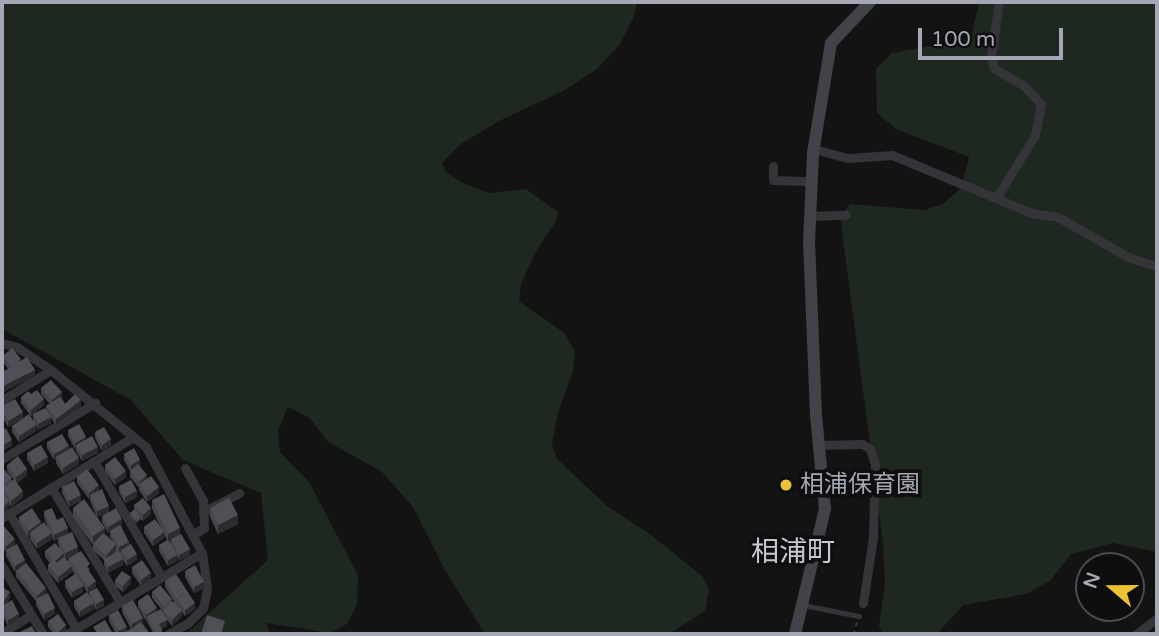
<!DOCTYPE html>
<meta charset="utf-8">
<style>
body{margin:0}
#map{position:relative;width:1159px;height:636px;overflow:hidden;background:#131314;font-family:"Varela Round","Noto Sans JP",sans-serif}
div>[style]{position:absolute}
.green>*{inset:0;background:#1f2721}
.path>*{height:2px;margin-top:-1px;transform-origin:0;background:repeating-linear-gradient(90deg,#3a3b40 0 3.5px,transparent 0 8.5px)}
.lane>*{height:4.5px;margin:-2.25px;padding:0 2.25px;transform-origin:2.25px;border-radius:2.25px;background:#343439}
.street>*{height:9px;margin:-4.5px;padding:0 4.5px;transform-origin:4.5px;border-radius:4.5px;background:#343439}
.secondary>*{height:12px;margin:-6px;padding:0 6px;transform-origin:6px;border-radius:6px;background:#424349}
.wall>*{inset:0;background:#444449}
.shaded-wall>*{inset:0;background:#2c2c2f}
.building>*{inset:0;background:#4f4f55}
.dots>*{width:19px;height:19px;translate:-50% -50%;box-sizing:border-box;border:4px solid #0e0e0f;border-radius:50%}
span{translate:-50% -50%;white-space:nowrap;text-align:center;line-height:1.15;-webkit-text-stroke:7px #0e0e0f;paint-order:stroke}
.poi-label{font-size:24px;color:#a5a8b4}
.left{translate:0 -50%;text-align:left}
.quarter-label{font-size:28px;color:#c6c7d1}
.frame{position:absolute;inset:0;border:4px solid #a5a8b4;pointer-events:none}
.north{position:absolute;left:1075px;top:552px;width:70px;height:70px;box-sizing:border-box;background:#0e0e0f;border:2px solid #4a4c51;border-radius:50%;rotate:290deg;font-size:19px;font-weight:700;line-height:28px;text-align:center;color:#a5a8b4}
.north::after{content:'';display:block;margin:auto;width:24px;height:32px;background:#ebc234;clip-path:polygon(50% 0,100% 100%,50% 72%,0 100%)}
.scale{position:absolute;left:918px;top:28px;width:145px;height:32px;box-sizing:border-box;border:4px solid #a5a8b4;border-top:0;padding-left:9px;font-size:21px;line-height:24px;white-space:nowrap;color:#a5a8b4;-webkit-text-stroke:5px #0e0e0f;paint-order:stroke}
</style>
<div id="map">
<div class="green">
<div style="clip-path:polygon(2px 2px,637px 2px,633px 19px,619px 45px,597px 69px,563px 91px,501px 120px,462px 143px,442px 163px,446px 172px,465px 184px,489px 193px,526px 189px,558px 212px,556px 221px,536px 251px,521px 284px,519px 301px,564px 333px,575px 351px,573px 372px,558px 412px,552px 444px,556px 458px,607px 506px,650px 534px,702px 576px,709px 589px,705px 611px,669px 634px,485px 634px,445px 570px,413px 507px,381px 471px,328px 442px,310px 418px,288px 407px,278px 430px,280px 452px,309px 482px,358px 575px,357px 605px,347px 624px,330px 633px,267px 623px,269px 634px,186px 634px,268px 560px,261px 493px,183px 460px,131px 400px,2px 329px)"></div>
<div style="clip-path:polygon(979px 2px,1157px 2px,1157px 552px,1113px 543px,1071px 554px,1050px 581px,1026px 594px,963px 605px,937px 634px,884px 634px,879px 626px,885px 583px,883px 543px,840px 216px,850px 204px,924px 210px,943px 204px,961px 188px,969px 157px,896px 129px,877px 113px,876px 69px,892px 53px,971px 39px)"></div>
</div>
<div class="path">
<div style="left:854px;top:634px;width:12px;rotate:-76deg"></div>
</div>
<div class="lane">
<div style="left:803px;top:605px;width:57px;rotate:11.1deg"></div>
</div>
<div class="street">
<div style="left:814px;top:149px;width:35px;rotate:15deg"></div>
<div style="left:848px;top:158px;width:44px;rotate:-3.9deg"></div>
<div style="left:892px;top:155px;width:151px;rotate:22.6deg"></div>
<div style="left:1031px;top:213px;width:27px;rotate:8deg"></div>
<div style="left:1058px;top:217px;width:83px;rotate:29.7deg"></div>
<div style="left:1130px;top:258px;width:28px;rotate:17deg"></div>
<div style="left:773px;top:166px;width:14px;rotate:90deg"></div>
<div style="left:773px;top:180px;width:38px;rotate:2deg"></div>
<div style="left:997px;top:197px;width:73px;rotate:-58.5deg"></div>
<div style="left:1035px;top:135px;width:32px;rotate:-79deg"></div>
<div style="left:1041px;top:104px;width:26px;rotate:-133deg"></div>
<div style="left:1023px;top:85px;width:34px;rotate:-150deg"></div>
<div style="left:994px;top:68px;width:12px;rotate:-104deg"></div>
<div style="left:991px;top:56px;width:55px;rotate:-81.6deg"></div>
<div style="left:809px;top:216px;width:37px;rotate:-2deg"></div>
<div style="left:2px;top:343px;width:16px;rotate:15deg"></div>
<div style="left:17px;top:347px;width:41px;rotate:34.1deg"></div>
<div style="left:51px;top:370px;width:122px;rotate:39deg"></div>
<div style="left:146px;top:447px;width:120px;rotate:62.2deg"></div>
<div style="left:202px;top:553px;width:36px;rotate:82deg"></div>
<div style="left:207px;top:589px;width:19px;rotate:102deg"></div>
<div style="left:203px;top:608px;width:21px;rotate:135deg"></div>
<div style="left:188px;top:623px;width:23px;rotate:151deg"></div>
<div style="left:2px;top:400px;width:57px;rotate:-31.5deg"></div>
<div style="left:819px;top:445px;width:43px;rotate:-1.3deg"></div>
<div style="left:862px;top:444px;width:9px;rotate:32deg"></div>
<div style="left:870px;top:449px;width:16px;rotate:72deg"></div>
<div style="left:875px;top:464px;width:73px;rotate:91.6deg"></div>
<div style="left:873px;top:537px;width:67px;rotate:98.6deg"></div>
<div style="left:2px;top:459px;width:109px;rotate:-31.1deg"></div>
<div style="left:94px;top:461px;width:133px;rotate:59.8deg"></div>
<div style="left:185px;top:468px;width:37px;rotate:61deg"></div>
<div style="left:203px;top:500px;width:28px;rotate:88deg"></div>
<div style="left:204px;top:528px;width:14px;rotate:150deg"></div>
<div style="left:51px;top:487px;width:134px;rotate:59deg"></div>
<div style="left:203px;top:512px;width:41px;rotate:-27.8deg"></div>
<div style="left:9px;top:513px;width:133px;rotate:59.8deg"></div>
<div style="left:2px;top:518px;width:154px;rotate:-31.7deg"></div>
<div style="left:2px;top:566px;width:79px;rotate:58.9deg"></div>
<div style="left:2px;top:633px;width:34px;rotate:-32deg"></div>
<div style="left:67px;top:634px;width:157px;rotate:-31deg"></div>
<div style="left:1136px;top:634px;width:26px;rotate:-37deg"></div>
</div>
<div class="secondary">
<div style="left:795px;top:634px;width:129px;rotate:-76.5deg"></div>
<div style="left:825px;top:509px;width:94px;rotate:-95.5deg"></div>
<div style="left:816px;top:415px;width:173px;rotate:-92.3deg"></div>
<div style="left:809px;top:242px;width:89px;rotate:-87.4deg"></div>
<div style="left:813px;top:153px;width:111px;rotate:-80.7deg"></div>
<div style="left:831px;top:43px;width:57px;rotate:-46.4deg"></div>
</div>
<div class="wall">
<div style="clip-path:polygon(3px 356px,21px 361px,35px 376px,8px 369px,3px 362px)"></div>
<div style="clip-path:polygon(41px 388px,62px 398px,65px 404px,81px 406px,56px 425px,51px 418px,51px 423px,38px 430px,36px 425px,36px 431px,19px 442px,12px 432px,12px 426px,33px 421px,33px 414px,46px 410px,46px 406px,50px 404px,41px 394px)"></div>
<div style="clip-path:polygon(31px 394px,44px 405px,31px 416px,21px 403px,21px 397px)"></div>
<div style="clip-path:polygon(2px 406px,23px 418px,8px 427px,2px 416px)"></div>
<div style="clip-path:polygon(68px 430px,86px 439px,98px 453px,82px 461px,76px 451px,76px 448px,75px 449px,68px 436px)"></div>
<div style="clip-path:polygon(95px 432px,111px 445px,102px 451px,95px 438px)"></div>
<div style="clip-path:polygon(47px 442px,69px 449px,79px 464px,63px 474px,56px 463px,56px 459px,54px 460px,47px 448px)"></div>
<div style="clip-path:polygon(27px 453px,48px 463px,34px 471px,27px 459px)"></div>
<div style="clip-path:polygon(124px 454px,140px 466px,147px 479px,159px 493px,147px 502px,139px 490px,139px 488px,130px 477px,130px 471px,124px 460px)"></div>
<div style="clip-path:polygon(7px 465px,27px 475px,17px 483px,23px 497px,11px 507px,9px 504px,9px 507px,2px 514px,2px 468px,12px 481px,14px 480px,7px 471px)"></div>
<div style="clip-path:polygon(105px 465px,126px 477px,115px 485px,105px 471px)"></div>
<div style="clip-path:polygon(77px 477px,99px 491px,109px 512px,97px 517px,105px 534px,113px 541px,110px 537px,110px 532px,108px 533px,102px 522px,102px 516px,122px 525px,121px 526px,137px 560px,127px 566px,123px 560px,123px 565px,108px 573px,104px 565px,104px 560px,93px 550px,93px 545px,73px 517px,73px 508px,97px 517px,90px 501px,90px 498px,89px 499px,77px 483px)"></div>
<div style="clip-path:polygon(119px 486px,137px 497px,125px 503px,119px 492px)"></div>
<div style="clip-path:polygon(62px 487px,81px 501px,69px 507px,62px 493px)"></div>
<div style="clip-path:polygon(152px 500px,180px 534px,190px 555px,179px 561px,177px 556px,177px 561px,168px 566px,159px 551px,159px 545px,167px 540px,164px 534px,164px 538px,153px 546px,144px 533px,144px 527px,161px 528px,152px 509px)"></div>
<div style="clip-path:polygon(134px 505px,151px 514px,143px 521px,140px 519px,140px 520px,136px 523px,130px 516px,130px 513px,134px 510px)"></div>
<div style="clip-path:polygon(210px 508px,238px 524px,218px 534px,210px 517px)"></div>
<div style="clip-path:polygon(evenodd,44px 511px,57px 520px,68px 534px,78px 552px,90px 570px,89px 571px,96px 587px,88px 593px,83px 586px,83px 592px,72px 598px,65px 587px,65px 581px,75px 575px,72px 570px,72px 572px,58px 583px,48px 571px,48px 565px,50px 563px,45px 557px,45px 551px,60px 549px,58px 544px,58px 539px,54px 541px,52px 536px,52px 539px,37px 549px,30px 539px,30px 535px,28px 537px,19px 523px,19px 517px,48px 528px,44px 517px,44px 511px,77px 553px,68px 559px,68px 562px,66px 559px,77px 553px)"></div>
<div style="clip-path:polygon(2px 524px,25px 564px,46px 594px,55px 614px,44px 620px,36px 605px,36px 601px,16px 577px,16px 571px,18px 570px,15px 572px,6px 556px,6px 552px,2px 546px)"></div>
<div style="clip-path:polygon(132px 567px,151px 579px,141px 586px,132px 573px)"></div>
<div style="clip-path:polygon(185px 571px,204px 588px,194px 593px,185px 577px)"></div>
<div style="clip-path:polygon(115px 580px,131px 583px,123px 592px,115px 586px)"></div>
<div style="clip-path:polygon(165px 581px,195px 609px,185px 616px,182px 612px,182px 616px,172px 626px,167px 620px,167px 626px,162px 628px,162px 634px,154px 634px,147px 622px,147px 620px,146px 621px,138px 607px,138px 601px,157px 612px,163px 612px,163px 611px,152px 598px,152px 592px,172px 601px,175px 603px,165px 587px)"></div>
<div style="clip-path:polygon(2px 587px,10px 598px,7px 603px,19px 620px,8px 626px,2px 614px)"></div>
<div style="clip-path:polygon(89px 592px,104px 606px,96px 610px,94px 606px,94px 609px,80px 617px,74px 607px,74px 601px,89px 596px)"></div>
<div style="clip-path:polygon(122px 606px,143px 624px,150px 634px,116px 634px,109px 621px,109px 615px,127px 631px,131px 629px,122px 612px)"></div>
<div style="clip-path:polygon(48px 621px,66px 631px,63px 634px,54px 634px,48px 627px)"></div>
</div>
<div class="shaded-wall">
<div style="clip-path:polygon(35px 370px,35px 376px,2px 393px,2px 387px)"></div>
<div style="clip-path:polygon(62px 392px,62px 398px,52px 406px,52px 400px)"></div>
<div style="clip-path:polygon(44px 399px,44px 405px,31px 416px,31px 410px)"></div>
<div style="clip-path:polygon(81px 400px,81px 406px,56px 425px,56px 419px)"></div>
<div style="clip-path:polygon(23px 412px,23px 418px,8px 427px,8px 421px)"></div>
<div style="clip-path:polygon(51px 417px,51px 423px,38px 430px,38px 424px)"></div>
<div style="clip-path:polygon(36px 425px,36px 431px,19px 442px,19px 436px)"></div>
<div style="clip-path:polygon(86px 437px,86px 443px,76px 445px,76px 448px,75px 449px,75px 443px)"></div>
<div style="clip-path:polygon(111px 439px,111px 445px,102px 451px,102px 445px)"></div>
<div style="clip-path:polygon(12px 440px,12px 446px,2px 452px,2px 446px)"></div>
<div style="clip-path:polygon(69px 446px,69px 452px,56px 457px,56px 459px,54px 460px,54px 454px)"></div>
<div style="clip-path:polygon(98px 447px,98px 453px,82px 461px,82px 455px)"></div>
<div style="clip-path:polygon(48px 457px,48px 463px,34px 471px,34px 465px)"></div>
<div style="clip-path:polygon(79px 458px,79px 464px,63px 474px,63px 468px)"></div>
<div style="clip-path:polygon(140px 460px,140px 466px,131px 471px,131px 465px)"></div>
<div style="clip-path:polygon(27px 469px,27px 475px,16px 483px,16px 477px)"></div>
<div style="clip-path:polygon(126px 471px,126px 477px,115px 485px,115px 479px)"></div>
<div style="clip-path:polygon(147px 475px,147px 481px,139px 484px,139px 488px,139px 482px)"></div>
<div style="clip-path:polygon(99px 485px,99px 491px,90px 495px,90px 498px,89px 499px,89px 493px)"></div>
<div style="clip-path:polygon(159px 487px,159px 493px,147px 502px,147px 496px)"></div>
<div style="clip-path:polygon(23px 491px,23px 497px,11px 507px,11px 501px)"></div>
<div style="clip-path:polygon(137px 491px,137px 497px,125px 503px,125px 497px)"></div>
<div style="clip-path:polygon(81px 495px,81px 501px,69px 507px,69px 501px)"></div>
<div style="clip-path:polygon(9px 501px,9px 507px,2px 514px,2px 508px)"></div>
<div style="clip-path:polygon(109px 506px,109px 512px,97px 517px,97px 511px)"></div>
<div style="clip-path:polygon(151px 508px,151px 514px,143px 521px,143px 515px)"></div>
<div style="clip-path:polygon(238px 515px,238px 524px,218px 534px,218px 525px)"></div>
<div style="clip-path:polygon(122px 519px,122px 525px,108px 533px,108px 527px)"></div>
<div style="clip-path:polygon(41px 522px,41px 528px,30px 533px,30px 535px,28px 537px,28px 531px)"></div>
<div style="clip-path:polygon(68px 528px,68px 534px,54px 541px,54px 535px)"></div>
<div style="clip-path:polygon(105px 528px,105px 537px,93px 545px,93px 536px)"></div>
<div style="clip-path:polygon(180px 528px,180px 537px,168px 543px,168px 534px)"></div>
<div style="clip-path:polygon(164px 532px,164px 538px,153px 546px,153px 540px)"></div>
<div style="clip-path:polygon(52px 533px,52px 539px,37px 549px,37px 543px)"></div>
<div style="clip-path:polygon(15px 539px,15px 545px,6px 552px,6px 546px)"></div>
<div style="clip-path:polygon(129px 542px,129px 548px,121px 550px,121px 552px,119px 553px,119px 547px)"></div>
<div style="clip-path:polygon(116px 544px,116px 550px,106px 562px,106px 556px)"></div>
<div style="clip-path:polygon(78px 547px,78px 553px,65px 559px,65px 553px)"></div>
<div style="clip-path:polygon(190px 549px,190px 555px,179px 561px,179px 555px)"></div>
<div style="clip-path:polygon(64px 553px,64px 559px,55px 567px,55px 561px)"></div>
<div style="clip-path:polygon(137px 554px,137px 560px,127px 566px,127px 560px)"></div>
<div style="clip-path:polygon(177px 555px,177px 561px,168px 566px,168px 560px)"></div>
<div style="clip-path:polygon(123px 559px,123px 565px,108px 573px,108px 567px)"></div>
<div style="clip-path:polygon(25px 560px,25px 566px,15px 572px,15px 566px)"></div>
<div style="clip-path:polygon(72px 566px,72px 572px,58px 583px,58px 577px)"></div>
<div style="clip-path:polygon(151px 573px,151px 579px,141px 586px,141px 580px)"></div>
<div style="clip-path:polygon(131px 577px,131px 583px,123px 592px,123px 586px)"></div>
<div style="clip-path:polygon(96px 581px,96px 587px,88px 593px,88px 587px)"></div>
<div style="clip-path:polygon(204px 582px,204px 588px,194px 593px,194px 587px)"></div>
<div style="clip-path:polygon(83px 586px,83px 592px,72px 598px,72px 592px)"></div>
<div style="clip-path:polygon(46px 588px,46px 594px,37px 599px,37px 596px)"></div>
<div style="clip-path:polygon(10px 592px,10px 598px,3px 608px,3px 602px)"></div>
<div style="clip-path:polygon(104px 600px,104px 606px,96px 610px,96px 604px)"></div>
<div style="clip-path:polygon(94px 603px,94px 609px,80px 617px,80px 611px)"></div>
<div style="clip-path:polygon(195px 603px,195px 609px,185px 616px,185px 610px)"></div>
<div style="clip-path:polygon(55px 608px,55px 614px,44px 620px,44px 614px)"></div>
<div style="clip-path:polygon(157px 608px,157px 614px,147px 616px,146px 621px,146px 615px)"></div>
<div style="clip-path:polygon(182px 610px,182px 616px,172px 626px,172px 620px)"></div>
<div style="clip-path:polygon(19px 614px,19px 620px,8px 626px,8px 620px)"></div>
<div style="clip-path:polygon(143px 618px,143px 624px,132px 630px,132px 624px)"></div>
<div style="clip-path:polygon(167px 620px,167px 626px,159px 630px,159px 624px)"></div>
<div style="clip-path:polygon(66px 625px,66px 631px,63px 634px,57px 634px,57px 633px)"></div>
<div style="clip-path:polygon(127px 627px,127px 633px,124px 634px,118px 634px,118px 631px)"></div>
</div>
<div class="building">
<div style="clip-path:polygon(12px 348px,21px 359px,17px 363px,27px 357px,35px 370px,2px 387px,2px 372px,11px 367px,3px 356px)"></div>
<div style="clip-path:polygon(51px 380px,62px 392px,52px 400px,41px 388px)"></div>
<div style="clip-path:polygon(37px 390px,44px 399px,31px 410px,21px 397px,28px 391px,31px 394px)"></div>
<div style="clip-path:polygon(75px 394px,81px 400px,56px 419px,46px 406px,60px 397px,65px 404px)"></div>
<div style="clip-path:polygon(15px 399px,23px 412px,8px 421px,2px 410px,2px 406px)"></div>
<div style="clip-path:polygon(45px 408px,51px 417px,38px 424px,33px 414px)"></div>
<div style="clip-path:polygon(29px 414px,36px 425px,19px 436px,12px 426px)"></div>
<div style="clip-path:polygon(79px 424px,86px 437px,75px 443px,68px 430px)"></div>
<div style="clip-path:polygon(104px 427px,111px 439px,102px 445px,95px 432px)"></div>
<div style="clip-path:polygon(6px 428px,12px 440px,2px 446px,2px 431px)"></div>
<div style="clip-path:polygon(62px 434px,69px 446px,54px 454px,47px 442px)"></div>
<div style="clip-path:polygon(92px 436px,98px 447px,82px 455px,76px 445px)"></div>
<div style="clip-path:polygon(41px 445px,48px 457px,34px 465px,27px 453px)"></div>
<div style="clip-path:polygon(72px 447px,79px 458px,63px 468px,56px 457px)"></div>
<div style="clip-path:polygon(134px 448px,140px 460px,131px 465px,124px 454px)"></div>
<div style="clip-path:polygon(18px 456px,27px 469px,16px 477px,7px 465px)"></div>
<div style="clip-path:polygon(115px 457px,126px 471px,115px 479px,105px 465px)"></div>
<div style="clip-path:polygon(138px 464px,147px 475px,139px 482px,130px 471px)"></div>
<div style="clip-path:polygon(2px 467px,12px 478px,2px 487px)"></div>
<div style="clip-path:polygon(87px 469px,99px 485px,89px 493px,77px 477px)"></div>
<div style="clip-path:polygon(151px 476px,159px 487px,147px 496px,139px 484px)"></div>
<div style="clip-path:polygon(14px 479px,23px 491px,11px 501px,2px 489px)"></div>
<div style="clip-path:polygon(131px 480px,137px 491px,125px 497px,119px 486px)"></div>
<div style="clip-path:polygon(74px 481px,81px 495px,69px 501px,62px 487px)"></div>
<div style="clip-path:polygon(102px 489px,109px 506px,97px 511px,90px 495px)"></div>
<div style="clip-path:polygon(2px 492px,9px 501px,2px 508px)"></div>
<div style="clip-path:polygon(164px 494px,180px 528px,168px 534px,152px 500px)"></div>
<div style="clip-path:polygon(143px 498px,151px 508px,143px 515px,134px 505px)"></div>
<div style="clip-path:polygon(229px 498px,238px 515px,218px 525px,210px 508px)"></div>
<div style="clip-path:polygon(84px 499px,105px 528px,93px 536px,73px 508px)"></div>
<div style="clip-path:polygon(32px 508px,41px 522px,28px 531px,19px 517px)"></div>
<div style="clip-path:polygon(52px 508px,57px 520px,63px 517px,68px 528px,54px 535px,44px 511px)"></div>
<div style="clip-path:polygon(116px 508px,122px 519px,108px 527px,102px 516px)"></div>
<div style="clip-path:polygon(135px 509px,140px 517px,136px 520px,130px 513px)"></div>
<div style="clip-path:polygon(155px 519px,164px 532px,153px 540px,144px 527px)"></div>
<div style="clip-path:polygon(44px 522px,52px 533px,37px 543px,30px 533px)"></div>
<div style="clip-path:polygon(2px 524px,15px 539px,6px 546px,2px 540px)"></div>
<div style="clip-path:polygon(120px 525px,129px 542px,119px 547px,110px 531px)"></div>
<div style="clip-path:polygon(72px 532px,78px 547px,65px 553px,58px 538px)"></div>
<div style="clip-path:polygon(103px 533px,116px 544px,106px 556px,93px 544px)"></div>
<div style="clip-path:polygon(181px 534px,190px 549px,179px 555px,171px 539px)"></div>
<div style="clip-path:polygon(168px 540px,177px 555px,168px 560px,159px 545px)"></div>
<div style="clip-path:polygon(55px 543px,64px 553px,55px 561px,57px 563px,64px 557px,72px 566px,58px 577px,48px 565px,53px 560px,45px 551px)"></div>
<div style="clip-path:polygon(17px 544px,25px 560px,15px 566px,6px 550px)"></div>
<div style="clip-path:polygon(131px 544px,137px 554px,127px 560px,121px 550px)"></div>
<div style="clip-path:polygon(81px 551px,90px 564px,86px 567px,96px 581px,88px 587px,68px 559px)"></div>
<div style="clip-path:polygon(119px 551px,123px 559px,108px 567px,104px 559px)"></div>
<div style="clip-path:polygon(142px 560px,151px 573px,141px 580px,132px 567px)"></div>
<div style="clip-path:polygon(26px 563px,46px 588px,37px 596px,16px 571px)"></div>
<div style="clip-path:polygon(195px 565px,204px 582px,194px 587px,185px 571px)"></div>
<div style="clip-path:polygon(122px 571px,131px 577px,123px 586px,115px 580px)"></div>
<div style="clip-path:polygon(75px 574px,83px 586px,72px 592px,65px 581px)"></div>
<div style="clip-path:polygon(176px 574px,195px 603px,185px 610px,177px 600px,183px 594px,176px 599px,165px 581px)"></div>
<div style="clip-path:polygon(160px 585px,172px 599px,164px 606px,152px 592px)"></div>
<div style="clip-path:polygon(2px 587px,10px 592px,3px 602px,2px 601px)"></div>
<div style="clip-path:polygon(97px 588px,104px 600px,96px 604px,89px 592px)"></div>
<div style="clip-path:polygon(87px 592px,94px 603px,80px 611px,74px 601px)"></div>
<div style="clip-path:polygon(48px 593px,55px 608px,44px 614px,36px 599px)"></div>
<div style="clip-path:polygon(148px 594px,157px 608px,146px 615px,138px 601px)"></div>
<div style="clip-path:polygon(12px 600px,19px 614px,8px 620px,2px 608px,2px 606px)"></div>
<div style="clip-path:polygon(133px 600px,143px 618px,132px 624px,122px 606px)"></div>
<div style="clip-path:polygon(172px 601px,182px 610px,172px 620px,163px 610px)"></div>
<div style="clip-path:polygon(161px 609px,167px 620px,159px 624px,162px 630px,156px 633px,147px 616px)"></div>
<div style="clip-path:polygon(118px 610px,127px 627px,118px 631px,109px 615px)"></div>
<div style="clip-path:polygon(58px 614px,66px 625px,57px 633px,48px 621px)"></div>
<div style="clip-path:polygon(207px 615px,225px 621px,221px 634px,201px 634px)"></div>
<div style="clip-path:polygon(105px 620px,113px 634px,98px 634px,93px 627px)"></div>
<div style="clip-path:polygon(140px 622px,150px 634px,139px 634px,133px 628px)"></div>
<div style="clip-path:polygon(32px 626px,36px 634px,16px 634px)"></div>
<div style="clip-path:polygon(133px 628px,136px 634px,121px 634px)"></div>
</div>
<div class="dots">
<div style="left:786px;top:485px;background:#ebc234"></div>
</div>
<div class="poi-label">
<span class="left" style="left:800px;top:485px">相浦保育園</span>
</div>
<div class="quarter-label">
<span style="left:793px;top:552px">相浦町</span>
</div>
<div class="frame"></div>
<div class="north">N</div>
<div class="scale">100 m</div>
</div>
